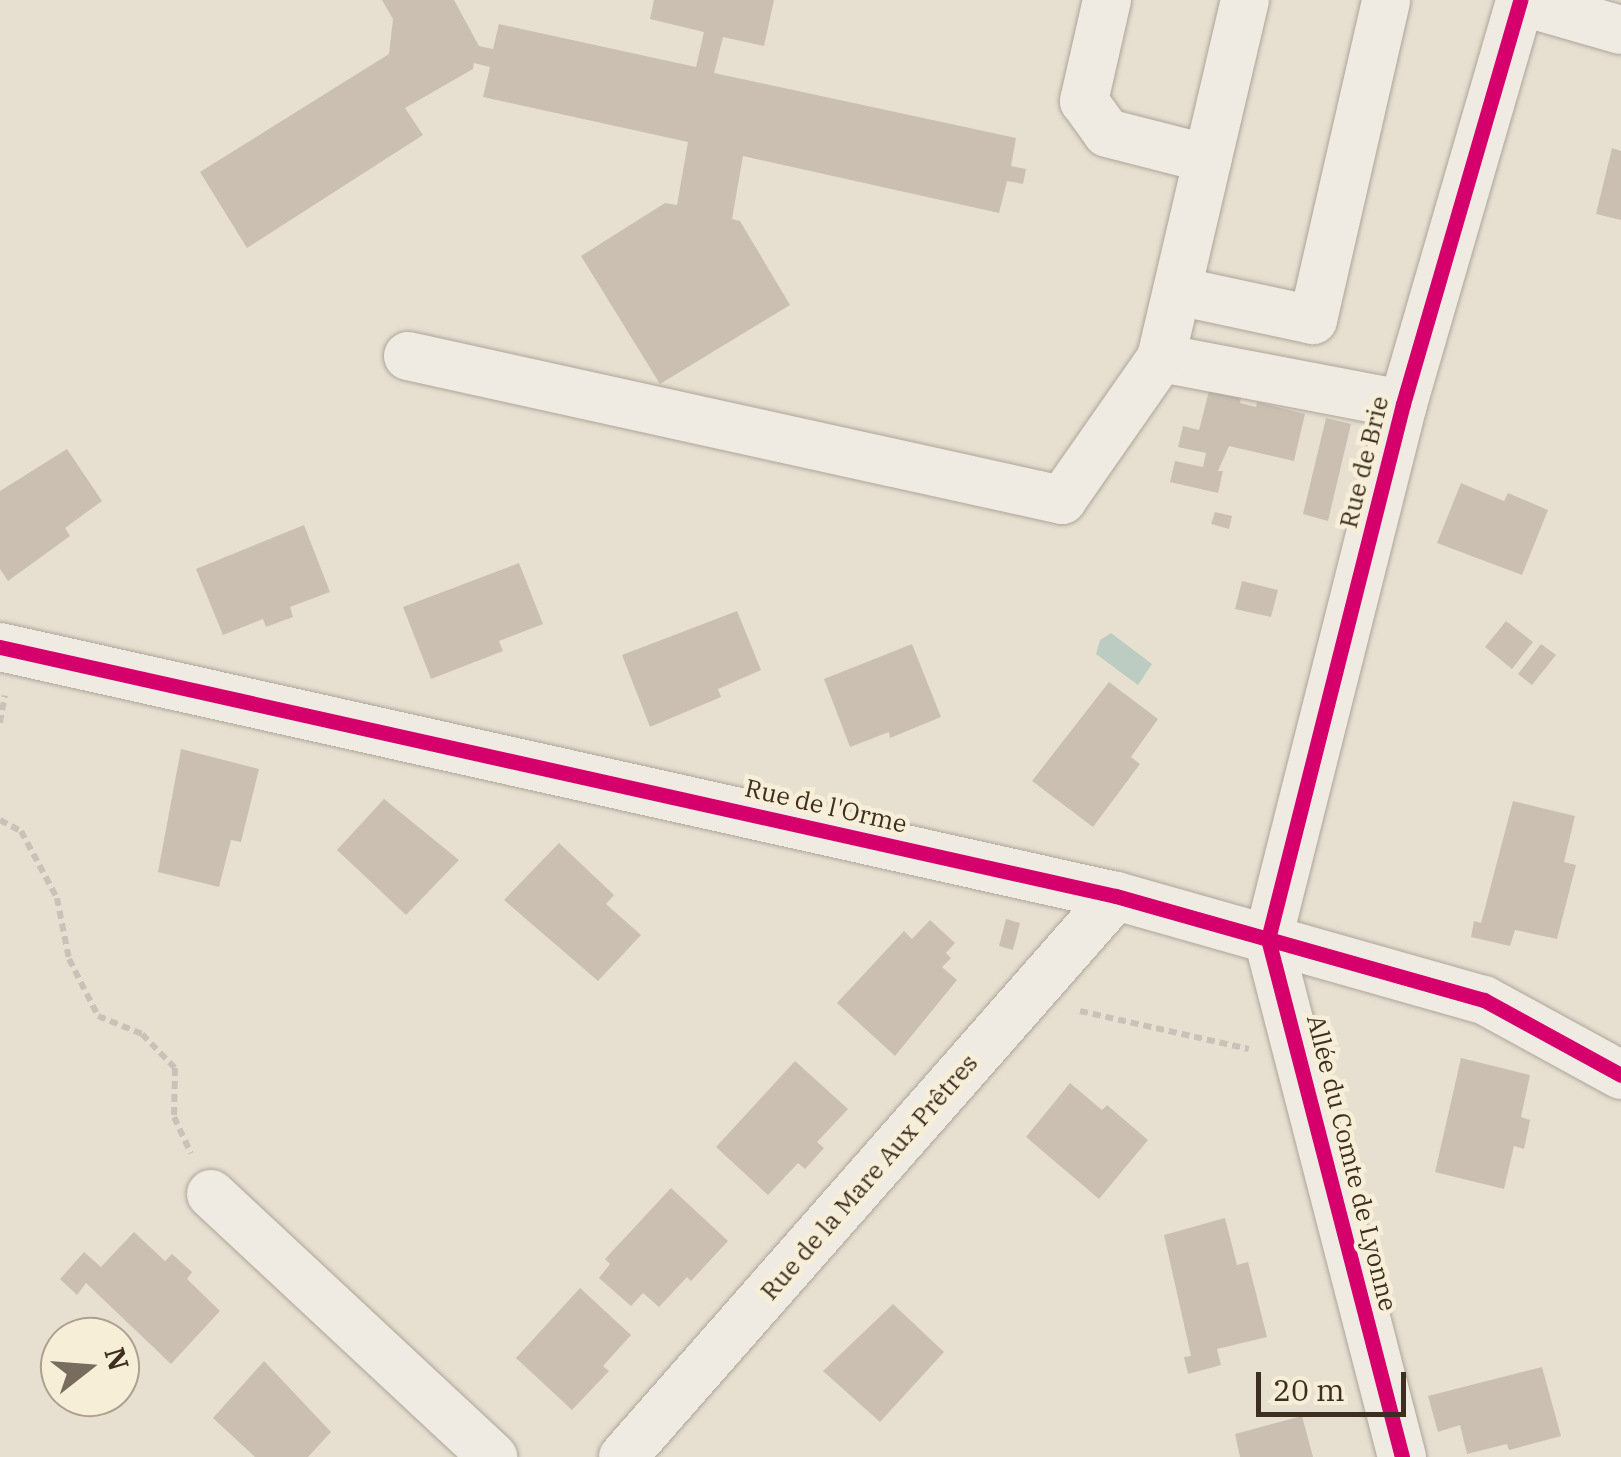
<!DOCTYPE html>
<meta charset="utf-8">
<style>
body{margin:0}
#map{position:relative;width:1621px;height:1457px;overflow:hidden;background:#e7e0d1;font-family:"IBM Plex Serif",serif}
div>[style]{position:absolute}
.water>*{inset:0;background:#bcccc2}
.building>*{inset:0;background:#cbbfb2}
.path>*{height:6px;margin-top:-3px;transform-origin:0;background:repeating-linear-gradient(90deg,#c8c2b9 0 8px,transparent 0 13px)}
.roads{filter:drop-shadow(0 0 2px #ada599) drop-shadow(0 0 2px #ada599)}
.minor>*{height:48px;margin:-24px;padding:0 24px;transform-origin:24px;border-radius:24px;background:#efebe3}
.cycleway>*{height:15px;margin:-7.5px;padding:0 7.5px;transform-origin:7.5px;border-radius:7.5px;background:#d6006c}
span{translate:-50% -50%;white-space:nowrap;text-align:center;line-height:1.15;-webkit-text-stroke:9px #f7eed8;paint-order:stroke}
.street-label{font-size:25px;color:#3d2e20}
.north{position:absolute;left:40px;top:1317px;width:100px;height:100px;box-sizing:border-box;background:#f7eed8;border:2px solid #ada18e;border-radius:50%;rotate:73deg;font-size:28px;font-weight:700;line-height:40px;text-align:center;color:#3d2e20}
.north::after{content:'';display:block;margin:auto;width:35px;height:45px;background:#786c5e;clip-path:polygon(50% 0,100% 100%,50% 72%,0 100%)}
.scale{position:absolute;left:1256px;top:1372px;width:150px;height:45px;box-sizing:border-box;border:5px solid #3d2e20;border-top:0;padding-left:12px;font-size:30px;line-height:35px;white-space:nowrap;color:#3d2e20;-webkit-text-stroke:8px #f7eed8;paint-order:stroke}
</style>
<div id="map">
<div class="water">
<div style="clip-path:polygon(1111px 633px,1152px 664px,1138px 685px,1096px 654px,1100px 640px)"></div>
</div>
<div class="building">
<div style="clip-path:polygon(382px 0,454px 0,479px 46px,493px 49px,499px 24px,696px 67px,704px 32px,650px 19px,654px 0,774px 0,764px 46px,723px 37px,714px 73px,1016px 138px,1011px 166px,1026px 169px,1023px 184px,1007px 181px,999px 213px,743px 156px,732px 219px,740px 221px,790px 305px,660px 384px,581px 256px,665px 203px,677px 205px,688px 142px,483px 97px,490px 67px,474px 63px,473px 69px,405px 108px,423px 135px,247px 248px,200px 172px,389px 54px,393px 19px)"></div>
<div style="clip-path:polygon(1612px 148px,1621px 151px,1621px 220px,1596px 214px)"></div>
<div style="clip-path:polygon(1209px 391px,1241px 398px,1240px 403px,1256px 407px,1257px 402px,1305px 414px,1294px 461px,1229px 446px,1218px 471px,1223px 471px,1218px 493px,1170px 482px,1175px 461px,1203px 467px,1206px 453px,1178px 447px,1183px 426px,1199px 430px)"></div>
<div style="clip-path:polygon(1326px 418px,1351px 424px,1328px 521px,1303px 514px)"></div>
<div style="clip-path:polygon(67px 449px,102px 501px,65px 528px,70px 536px,8px 581px,0 569px,0 491px)"></div>
<div style="clip-path:polygon(1461px 483px,1504px 501px,1508px 493px,1548px 510px,1522px 575px,1437px 543px)"></div>
<div style="clip-path:polygon(1215px 512px,1232px 516px,1229px 529px,1211px 524px)"></div>
<div style="clip-path:polygon(304px 525px,330px 592px,290px 607px,293px 617px,266px 627px,263px 619px,223px 635px,196px 569px)"></div>
<div style="clip-path:polygon(519px 563px,543px 624px,499px 641px,503px 651px,431px 679px,403px 607px)"></div>
<div style="clip-path:polygon(1242px 581px,1278px 590px,1271px 617px,1235px 609px)"></div>
<div style="clip-path:polygon(737px 611px,761px 670px,718px 689px,721px 697px,650px 727px,622px 655px)"></div>
<div style="clip-path:polygon(1506px 621px,1533px 642px,1512px 669px,1485px 647px)"></div>
<div style="clip-path:polygon(912px 644px,941px 717px,890px 738px,889px 732px,850px 747px,824px 679px)"></div>
<div style="clip-path:polygon(1541px 644px,1556px 655px,1532px 685px,1518px 674px)"></div>
<div style="clip-path:polygon(1109px 682px,1158px 719px,1131px 757px,1140px 764px,1093px 827px,1032px 781px)"></div>
<div style="clip-path:polygon(181px 749px,259px 769px,241px 842px,231px 840px,219px 887px,158px 872px)"></div>
<div style="clip-path:polygon(384px 799px,459px 860px,406px 915px,337px 850px)"></div>
<div style="clip-path:polygon(1513px 801px,1575px 816px,1564px 862px,1576px 865px,1557px 939px,1515px 930px,1510px 946px,1471px 937px,1474px 921px,1481px 923px)"></div>
<div style="clip-path:polygon(559px 843px,614px 895px,606px 904px,641px 935px,598px 981px,504px 900px)"></div>
<div style="clip-path:polygon(1006px 919px,1020px 923px,1013px 950px,999px 946px)"></div>
<div style="clip-path:polygon(930px 920px,955px 943px,946px 953px,951px 958px,942px 967px,957px 980px,895px 1056px,837px 1003px,904px 931px,912px 939px)"></div>
<div style="clip-path:polygon(1461px 1058px,1530px 1075px,1521px 1117px,1530px 1120px,1524px 1149px,1514px 1146px,1504px 1189px,1435px 1172px)"></div>
<div style="clip-path:polygon(795px 1061px,848px 1109px,817px 1142px,824px 1148px,805px 1169px,798px 1163px,768px 1195px,716px 1147px)"></div>
<div style="clip-path:polygon(1070px 1083px,1102px 1110px,1107px 1105px,1148px 1140px,1099px 1199px,1026px 1137px)"></div>
<div style="clip-path:polygon(671px 1188px,728px 1241px,691px 1281px,687px 1277px,659px 1307px,643px 1293px,631px 1306px,599px 1278px,610px 1264px,605px 1259px)"></div>
<div style="clip-path:polygon(1225px 1218px,1237px 1265px,1248px 1262px,1267px 1337px,1217px 1349px,1221px 1365px,1188px 1374px,1184px 1357px,1191px 1356px,1164px 1235px)"></div>
<div style="clip-path:polygon(134px 1232px,165px 1261px,172px 1254px,192px 1272px,187px 1279px,220px 1311px,171px 1364px,86px 1283px,77px 1295px,60px 1279px,84px 1252px,101px 1267px)"></div>
<div style="clip-path:polygon(580px 1288px,631px 1335px,603px 1366px,609px 1371px,572px 1410px,516px 1358px)"></div>
<div style="clip-path:polygon(893px 1304px,944px 1352px,880px 1422px,823px 1371px)"></div>
<div style="clip-path:polygon(264px 1361px,331px 1432px,308px 1457px,255px 1457px,213px 1418px)"></div>
<div style="clip-path:polygon(1542px 1367px,1561px 1436px,1509px 1450px,1507px 1444px,1467px 1454px,1460px 1425px,1438px 1432px,1428px 1396px)"></div>
<div style="clip-path:polygon(1302px 1416px,1313px 1457px,1240px 1457px,1235px 1434px)"></div>
</div>
<div class="path">
<div style="left:0;top:723px;width:28px;rotate:-80deg"></div>
<div style="left:0;top:820px;width:24px;rotate:28deg"></div>
<div style="left:21px;top:831px;width:76px;rotate:61.8deg"></div>
<div style="left:57px;top:898px;width:62px;rotate:78.9deg"></div>
<div style="left:69px;top:959px;width:64px;rotate:63deg"></div>
<div style="left:98px;top:1016px;width:48px;rotate:22.2deg"></div>
<div style="left:142px;top:1034px;width:47px;rotate:45.9deg"></div>
<div style="left:175px;top:1068px;width:49px;rotate:91.2deg"></div>
<div style="left:174px;top:1117px;width:40px;rotate:65deg"></div>
<div style="left:1080px;top:1011px;width:173px;rotate:12.7deg"></div>
</div>
<div class="roads">
<div class="minor">
<div style="left:1107px;top:0;width:104px;rotate:102.8deg"></div>
<div style="left:1084px;top:101px;width:39px;rotate:54deg"></div>
<div style="left:1107px;top:133px;width:104px;rotate:14.4deg"></div>
<div style="left:1520px;top:1px;width:105px;rotate:16deg"></div>
<div style="left:1178px;top:291px;width:138px;rotate:12.1deg"></div>
<div style="left:1313px;top:320px;width:328px;rotate:-77.1deg"></div>
<div style="left:408px;top:356px;width:670px;rotate:12.42deg"></div>
<div style="left:1062px;top:500px;width:173px;rotate:-55.1deg"></div>
<div style="left:1161px;top:358px;width:246px;rotate:10.8deg"></div>
<div style="left:1161px;top:358px;width:368px;rotate:-76.8deg"></div>
<div style="left:0;top:647px;width:1143px;rotate:12.58deg"></div>
<div style="left:1116px;top:896px;width:382px;rotate:15.8deg"></div>
<div style="left:1484px;top:1000px;width:156px;rotate:28.7deg"></div>
<div style="left:211px;top:1194px;width:386px;rotate:43deg"></div>
<div style="left:623px;top:1457px;width:747px;rotate:-48.69deg"></div>
<div style="left:1402px;top:1457px;width:535px;rotate:-104.5deg"></div>
<div style="left:1268px;top:939px;width:552px;rotate:-75.84deg"></div>
<div style="left:1403px;top:404px;width:421px;rotate:-73.8deg"></div>
</div>
</div>
<div class="cycleway">
<div style="left:0;top:647px;width:1143px;rotate:12.58deg"></div>
<div style="left:1116px;top:896px;width:382px;rotate:15.8deg"></div>
<div style="left:1484px;top:1000px;width:156px;rotate:28.7deg"></div>
<div style="left:1402px;top:1457px;width:535px;rotate:-104.5deg"></div>
<div style="left:1268px;top:939px;width:552px;rotate:-75.84deg"></div>
<div style="left:1403px;top:404px;width:421px;rotate:-73.8deg"></div>
</div>
<div class="street-label">
<span style="left:1364px;top:462px;rotate:-76deg">Rue de Brie</span>
<span style="left:826px;top:806px;rotate:13deg">Rue de l'Orme</span>
<span style="left:1352px;top:1163px;rotate:76deg">Allée du Comte de Lyonne</span>
<span style="left:869px;top:1177px;rotate:-49deg">Rue de la Mare Aux Prêtres</span>
</div>
<div class="north">N</div>
<div class="scale">20 m</div>
</div>
